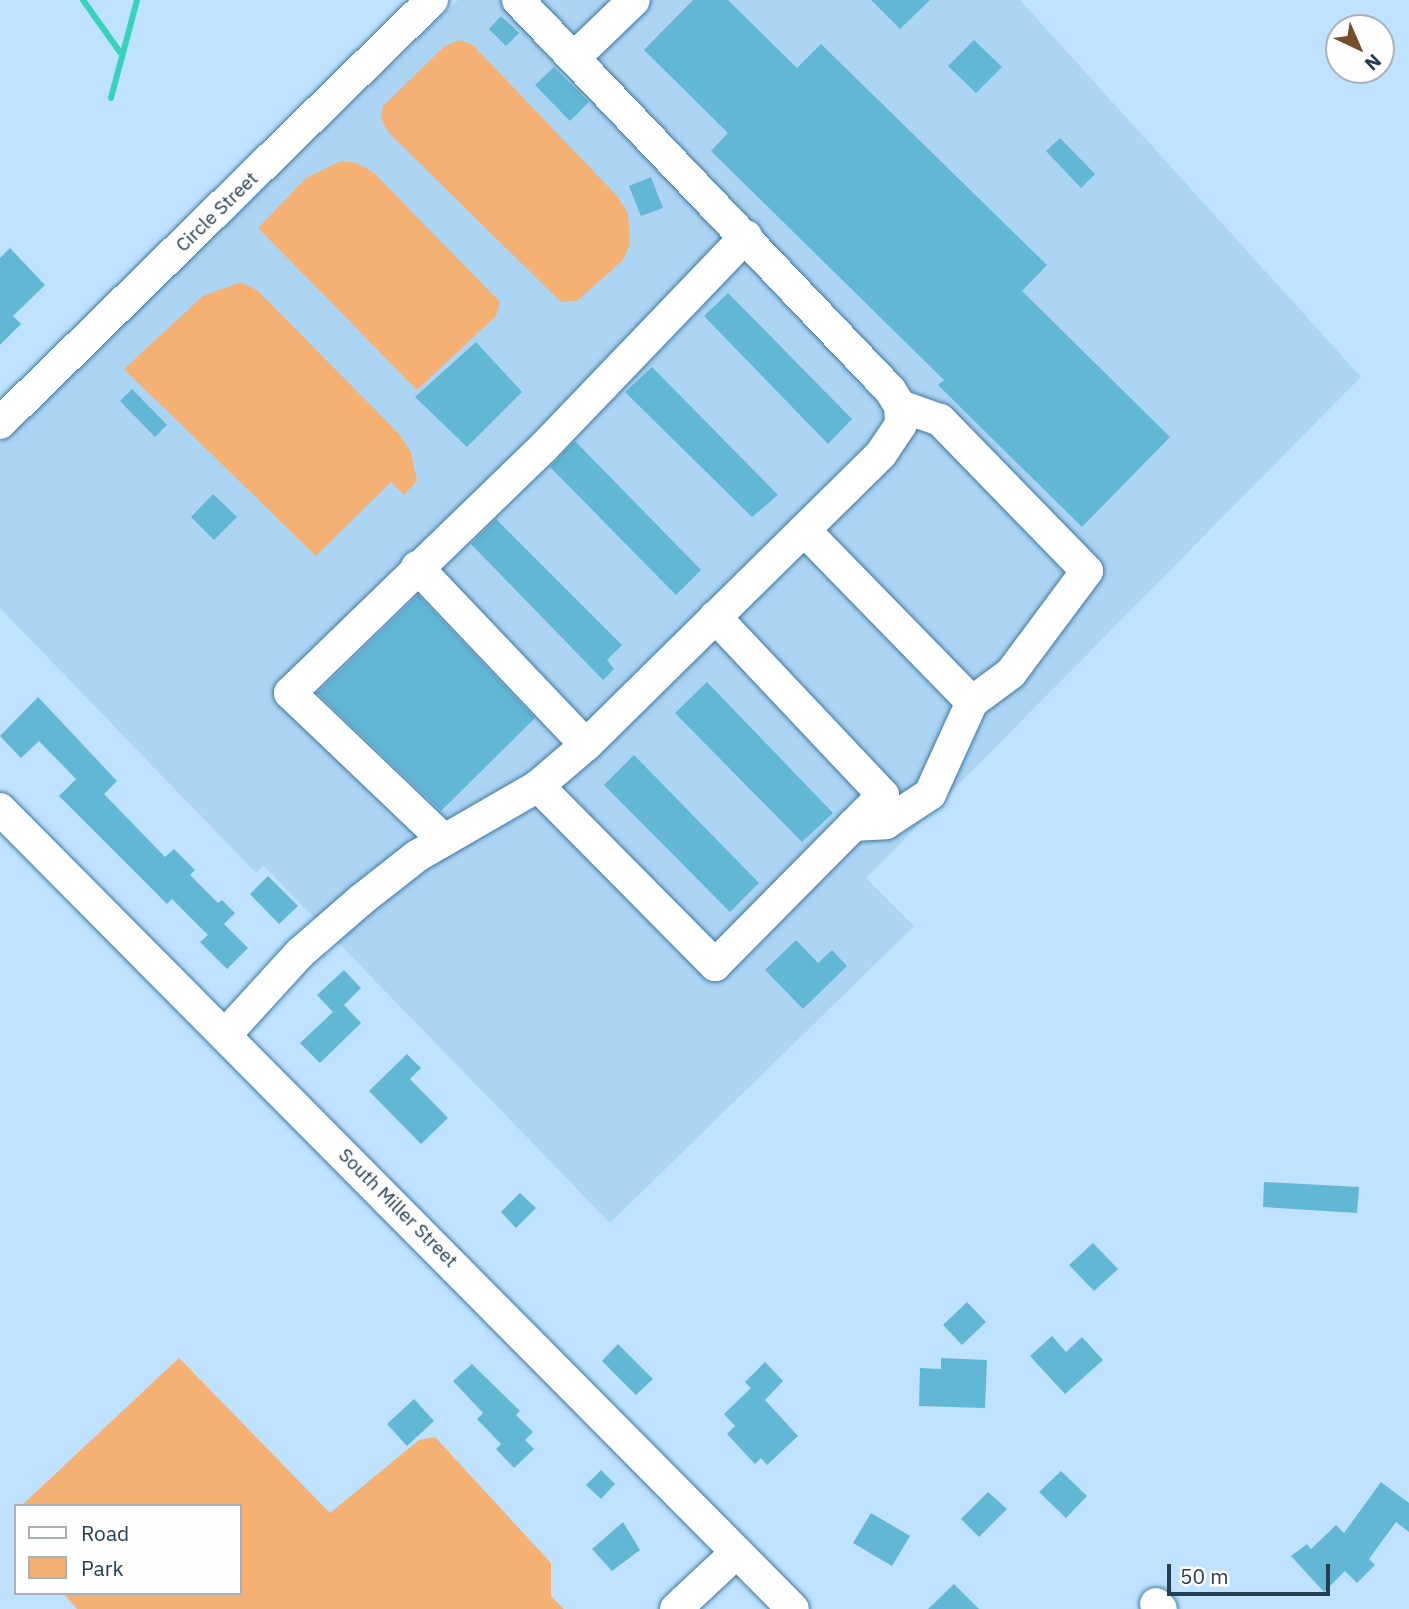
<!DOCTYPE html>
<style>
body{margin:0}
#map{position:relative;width:1409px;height:1609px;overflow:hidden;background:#bee2ff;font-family:"IBM Plex Sans",sans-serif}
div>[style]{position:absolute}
.built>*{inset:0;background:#acd4f3}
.green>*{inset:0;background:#f5b173}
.stream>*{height:6px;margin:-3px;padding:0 3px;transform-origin:3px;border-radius:3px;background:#37d1bd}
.building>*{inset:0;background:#62b7d4}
.roads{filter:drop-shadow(0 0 2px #3c78a4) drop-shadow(0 0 2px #3c78a4)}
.minor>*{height:32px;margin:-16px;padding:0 16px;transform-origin:16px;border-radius:16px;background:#fff}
span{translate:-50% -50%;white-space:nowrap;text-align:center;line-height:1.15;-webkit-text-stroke:5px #fefefe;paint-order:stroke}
.street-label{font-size:19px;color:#253e51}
.legend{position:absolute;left:14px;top:1504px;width:228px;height:91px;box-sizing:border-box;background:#fefefe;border:2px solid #a7b1b9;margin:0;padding:9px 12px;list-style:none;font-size:21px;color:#253e51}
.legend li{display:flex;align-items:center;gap:14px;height:35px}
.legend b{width:35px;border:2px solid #a7b1b9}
.north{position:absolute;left:1325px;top:14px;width:70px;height:70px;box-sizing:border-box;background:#fefefe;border:2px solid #a7b1b9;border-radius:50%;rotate:136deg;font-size:19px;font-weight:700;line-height:28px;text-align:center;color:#253e51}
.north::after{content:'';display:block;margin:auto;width:24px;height:32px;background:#754f2b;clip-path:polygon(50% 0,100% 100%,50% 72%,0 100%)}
.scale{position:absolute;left:1167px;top:1564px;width:163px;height:32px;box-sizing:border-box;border:4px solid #253e51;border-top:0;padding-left:9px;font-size:21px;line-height:24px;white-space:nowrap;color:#253e51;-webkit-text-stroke:5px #fefefe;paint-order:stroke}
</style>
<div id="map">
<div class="built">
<div style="clip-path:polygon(458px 0,1020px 0,1361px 377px,866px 878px,914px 926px,610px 1223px,264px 866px,256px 873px,0 608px,0 444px)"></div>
</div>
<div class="green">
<div style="clip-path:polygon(459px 40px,473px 45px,617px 196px,628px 213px,630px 244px,623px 260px,577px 301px,561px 302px,389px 133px,381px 119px,383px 106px,445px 46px)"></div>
<div style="clip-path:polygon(341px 161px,357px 163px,374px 173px,500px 302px,496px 316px,417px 390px,258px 228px,306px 178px)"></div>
<div style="clip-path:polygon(241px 282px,258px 291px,399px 434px,411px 452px,417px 481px,404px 495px,391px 482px,316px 556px,124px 369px,203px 296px)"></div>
<div style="clip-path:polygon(179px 1358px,330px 1513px,419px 1440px,435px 1437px,551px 1563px,551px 1596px,564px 1609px,77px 1609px,63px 1593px,240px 1593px,240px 1506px,21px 1506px)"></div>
</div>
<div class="stream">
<div style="left:83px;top:0;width:64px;rotate:54.6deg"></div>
<div style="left:111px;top:98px;width:101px;rotate:-75.1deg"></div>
</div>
<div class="building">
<div style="clip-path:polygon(693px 0,728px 0,797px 68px,821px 44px,1047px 265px,1022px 291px,1170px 437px,1082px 527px,938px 385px,944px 380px,711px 151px,728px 133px,644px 50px)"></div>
<div style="clip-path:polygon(871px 0,930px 0,900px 29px)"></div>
<div style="clip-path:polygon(501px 16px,519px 33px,506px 46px,489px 29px)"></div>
<div style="clip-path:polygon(974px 40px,1002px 67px,976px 93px,948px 66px)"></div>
<div style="clip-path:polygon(554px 67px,589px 102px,570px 121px,535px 85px)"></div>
<div style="clip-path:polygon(1060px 138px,1095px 174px,1081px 188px,1046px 151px)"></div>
<div style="clip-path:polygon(651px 177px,663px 208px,641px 216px,629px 186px)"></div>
<div style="clip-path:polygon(10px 248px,45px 285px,13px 316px,21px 324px,0 345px,0 258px)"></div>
<div style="clip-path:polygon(728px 293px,852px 419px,828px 444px,704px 316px)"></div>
<div style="clip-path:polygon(476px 342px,522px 392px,467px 447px,415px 397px)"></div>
<div style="clip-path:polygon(652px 367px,778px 495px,752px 517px,625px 392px)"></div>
<div style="clip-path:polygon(132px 389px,167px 425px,155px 437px,120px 401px)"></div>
<div style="clip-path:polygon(575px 441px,701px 570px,676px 595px,550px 467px)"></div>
<div style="clip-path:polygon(213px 494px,237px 517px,214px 540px,191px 517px)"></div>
<div style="clip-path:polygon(496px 519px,622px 645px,607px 660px,614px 669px,603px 680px,471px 544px)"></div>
<div style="clip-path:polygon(418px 595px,535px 718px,441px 811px,317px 693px)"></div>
<div style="clip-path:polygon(707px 682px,833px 813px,802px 842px,675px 713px)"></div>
<div style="clip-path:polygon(38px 697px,117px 781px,104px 794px,165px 857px,174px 849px,195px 870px,190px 875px,218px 903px,222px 900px,235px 913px,224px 924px,248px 948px,227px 969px,200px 942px,208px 935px,172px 899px,167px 904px,59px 796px,76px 779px,39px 741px,21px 758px,0 736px)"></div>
<div style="clip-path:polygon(634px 755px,759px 883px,730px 912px,604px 785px)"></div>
<div style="clip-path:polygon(268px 876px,298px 906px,279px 924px,250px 894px)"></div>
<div style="clip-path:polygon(796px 940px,818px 963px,832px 950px,847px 966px,803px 1009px,765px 970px)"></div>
<div style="clip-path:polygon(344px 970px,361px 988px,344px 1005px,361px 1023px,320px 1063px,300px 1043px,333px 1012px,317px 995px)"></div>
<div style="clip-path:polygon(407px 1054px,421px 1068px,410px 1079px,448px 1118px,421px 1144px,369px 1091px)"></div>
<div style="clip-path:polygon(1264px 1182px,1359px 1187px,1357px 1213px,1263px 1207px)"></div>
<div style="clip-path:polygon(520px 1193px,536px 1208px,516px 1228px,501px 1212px)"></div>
<div style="clip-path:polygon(1093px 1243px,1118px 1269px,1094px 1291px,1069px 1265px)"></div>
<div style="clip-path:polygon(967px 1302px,986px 1322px,962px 1345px,943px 1325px)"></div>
<div style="clip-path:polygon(1052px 1336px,1066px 1352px,1082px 1337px,1103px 1360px,1065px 1394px,1030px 1356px)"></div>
<div style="clip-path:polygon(618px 1344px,653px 1379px,636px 1395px,602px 1361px)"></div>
<div style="clip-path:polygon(941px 1358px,987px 1360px,985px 1408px,919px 1406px,920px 1368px,941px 1369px)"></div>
<div style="clip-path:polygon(765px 1362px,783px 1381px,765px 1400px,798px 1436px,767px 1465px,761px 1458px,755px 1464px,727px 1434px,735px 1426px,724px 1414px,751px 1388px,745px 1382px)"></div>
<div style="clip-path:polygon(472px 1364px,520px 1411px,516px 1415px,533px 1432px,525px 1440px,534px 1449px,514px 1468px,496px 1449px,501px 1444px,477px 1419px,483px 1413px,453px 1381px)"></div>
<div style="clip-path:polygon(414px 1399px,434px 1421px,407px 1446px,387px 1424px)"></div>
<div style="clip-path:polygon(601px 1470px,615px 1484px,601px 1499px,586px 1485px)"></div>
<div style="clip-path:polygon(1061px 1471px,1087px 1496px,1066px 1518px,1039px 1492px)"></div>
<div style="clip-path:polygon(1381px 1482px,1409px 1503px,1409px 1532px,1396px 1522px,1369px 1559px,1375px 1565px,1357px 1583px,1345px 1571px,1324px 1592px,1291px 1556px,1307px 1544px,1311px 1549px,1336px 1525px,1344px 1533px)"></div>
<div style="clip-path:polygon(988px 1492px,1007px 1509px,979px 1537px,961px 1519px)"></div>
<div style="clip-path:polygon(871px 1513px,910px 1536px,892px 1566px,853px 1543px)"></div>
<div style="clip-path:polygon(623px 1522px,640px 1550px,612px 1571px,592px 1549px)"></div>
<div style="clip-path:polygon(954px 1584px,979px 1609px,928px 1609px)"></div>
</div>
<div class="roads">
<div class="minor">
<div style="left:574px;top:58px;width:83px;rotate:-44deg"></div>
<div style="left:0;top:423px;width:605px;rotate:-44.4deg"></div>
<div style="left:804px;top:530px;width:240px;rotate:45.7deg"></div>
<div style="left:417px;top:567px;width:245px;rotate:46.5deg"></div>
<div style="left:538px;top:786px;width:252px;rotate:45.3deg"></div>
<div style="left:715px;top:965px;width:239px;rotate:-45.3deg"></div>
<div style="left:883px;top:795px;width:245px;rotate:-133.3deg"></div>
<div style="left:0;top:809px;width:1126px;rotate:45.25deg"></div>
<div style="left:853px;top:825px;width:33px;rotate:-3deg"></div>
<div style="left:886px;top:823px;width:53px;rotate:-33.4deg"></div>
<div style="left:930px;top:794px;width:101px;rotate:-65.5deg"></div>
<div style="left:972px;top:702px;width:49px;rotate:-36.6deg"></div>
<div style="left:1011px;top:673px;width:127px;rotate:-53.3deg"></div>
<div style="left:1087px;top:571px;width:211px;rotate:-134.2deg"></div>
<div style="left:940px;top:420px;width:42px;rotate:-160.7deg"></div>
<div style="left:444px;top:840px;width:213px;rotate:-136.3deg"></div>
<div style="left:290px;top:693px;width:354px;rotate:-44.1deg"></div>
<div style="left:544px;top:447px;width:292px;rotate:-46.2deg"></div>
<div style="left:226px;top:1034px;width:110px;rotate:-47.6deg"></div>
<div style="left:300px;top:953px;width:81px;rotate:-41deg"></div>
<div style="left:361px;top:900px;width:71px;rotate:-38.2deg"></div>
<div style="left:417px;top:856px;width:140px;rotate:-30deg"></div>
<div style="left:538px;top:786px;width:63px;rotate:-40.5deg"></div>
<div style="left:586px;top:745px;width:414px;rotate:-44.6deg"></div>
<div style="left:881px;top:454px;width:36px;rotate:-56deg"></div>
<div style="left:901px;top:424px;width:18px;rotate:-93deg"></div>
<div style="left:900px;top:406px;width:19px;rotate:-122deg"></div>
<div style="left:890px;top:390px;width:539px;rotate:-133.65deg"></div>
<div style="left:1156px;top:1604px;width:7px;rotate:45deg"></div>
<div style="left:676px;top:1609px;width:83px;rotate:-43.1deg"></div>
</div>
</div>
<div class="street-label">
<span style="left:217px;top:212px;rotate:-44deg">Circle Street</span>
<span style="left:398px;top:1208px;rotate:45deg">South Miller Street</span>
</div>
<ul class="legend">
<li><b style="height:9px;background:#fff"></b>Road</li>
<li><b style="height:19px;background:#f5b173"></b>Park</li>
</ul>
<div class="north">N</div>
<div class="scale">50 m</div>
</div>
